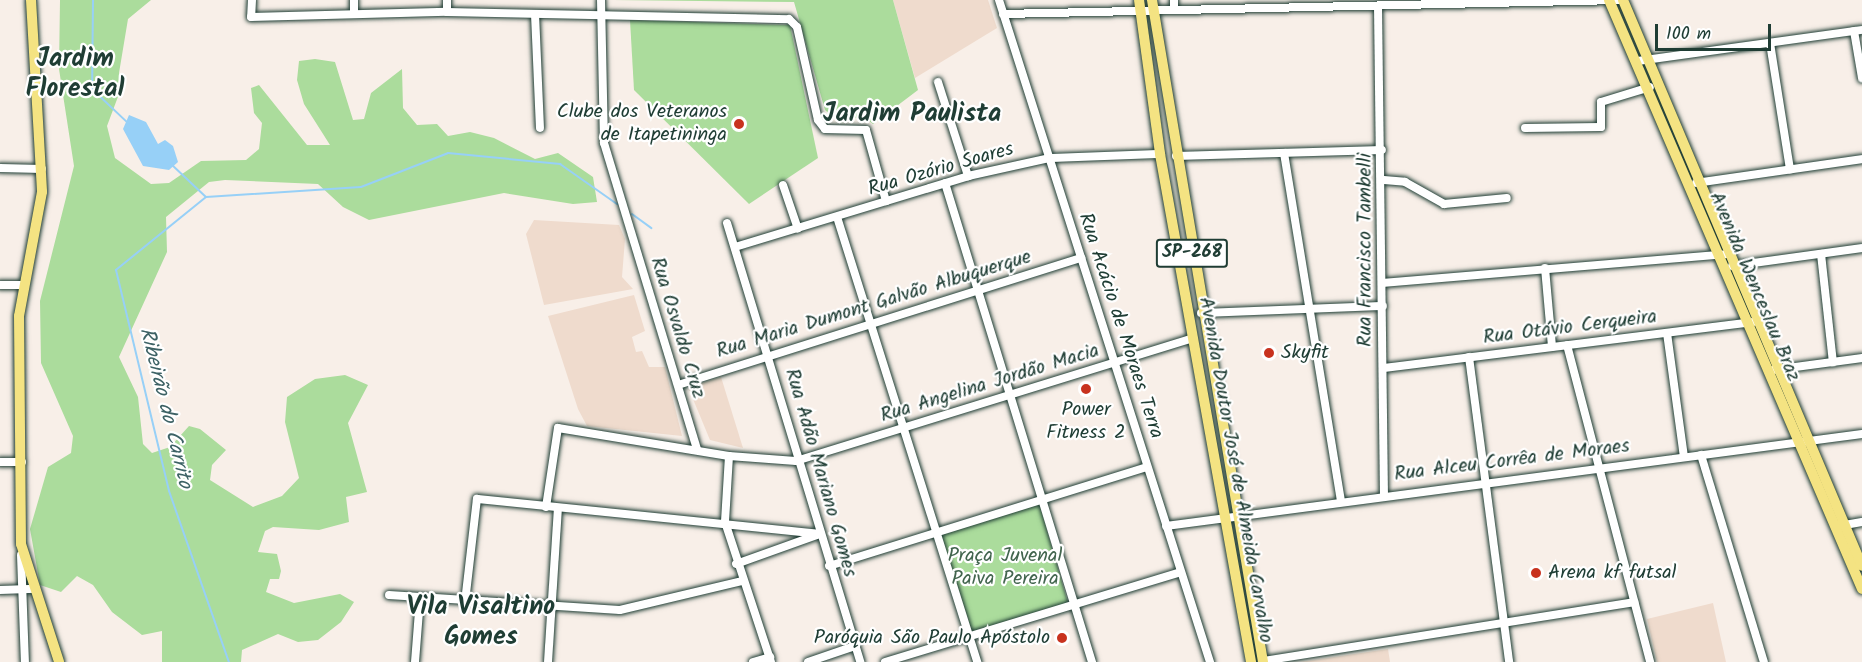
<!DOCTYPE html>
<meta charset="utf-8">
<style>
body{margin:0}
#map{position:relative;width:1862px;height:662px;overflow:hidden;background:#f8efe8;font-family:Kalam,sans-serif}
div>[style]{position:absolute}
.built>*{inset:0;background:#efdbcd}
.green>*{inset:0;background:#abdc9c}
.water>*{inset:0;background:#97d0f7}
.stream>*{height:2px;margin:-1px;padding:0 1px;transform-origin:1px;border-radius:1px;background:#97d0f7}
.roads{filter:drop-shadow(0 0 2px #1f3d34) drop-shadow(0 0 2px #1f3d34)}
.minor>*{height:8px;margin:-4px;padding:0 4px;transform-origin:4px;border-radius:4px;background:#fff}
.major>*{height:10px;margin:-5px;padding:0 5px;transform-origin:5px;border-radius:5px;background:#f4e382}
.dots>*{width:16px;height:16px;translate:-50% -50%;box-sizing:border-box;border:3px solid #fff;border-radius:50%}
span{translate:-50% -50%;white-space:nowrap;text-align:center;line-height:1.15;-webkit-text-stroke:4.5px #fff;paint-order:stroke}
.shield-label span{padding:2px 4px;background:#fff;border:2px solid;border-radius:4px;-webkit-text-stroke-width:0}
.shield-label{font-size:18px;color:#1f3d34;font-weight:700}
.poi-label{font-size:20px;color:#1f3d34}
.right{translate:-100% -50%;text-align:right}
.left{translate:0 -50%;text-align:left}
.street-label{font-size:20px;color:#1f3d34}
.park-label{font-size:20px;color:#42654e}
.water-label{font-size:21px;color:#3d6265;font-style:italic}
.district-label{font-size:26px;color:#1f3d34;font-weight:700}
.scale{position:absolute;left:1655px;top:24px;width:116px;height:27px;box-sizing:border-box;border:3px solid #1f3d34;border-top:0;padding-left:8px;font-size:18px;line-height:21px;white-space:nowrap;color:#1f3d34;-webkit-text-stroke:4px #fff;paint-order:stroke}
</style>
<div id="map">
<div class="built">
<div style="clip-path:polygon(893px 0,988px 0,997px 28px,915px 78px)"></div>
<div style="clip-path:polygon(534px 220px,619px 225px,625px 239px,622px 277px,633px 289px,544px 305px,526px 234px)"></div>
<div style="clip-path:polygon(634px 295px,645px 331px,632px 337px,636px 352px,642px 351px,649px 367px,665px 367px,682px 436px,587px 426px,578px 409px,548px 316px)"></div>
<div style="clip-path:polygon(721px 377px,743px 448px,710px 440px,688px 387px)"></div>
<div style="clip-path:polygon(1713px 603px,1726px 662px,1657px 662px,1647px 619px)"></div>
<div style="clip-path:polygon(1388px 649px,1390px 662px,1300px 662px)"></div>
</div>
<div class="green">
<div style="clip-path:polygon(60px 0,151px 0,128px 19px,119px 73px,122px 86px,107px 126px,115px 158px,151px 184px,169px 183px,201px 161px,246px 160px,259px 149px,262px 123px,254px 113px,251px 88px,259px 85px,307px 145px,330px 145px,304px 104px,297px 80px,299px 61px,315px 59px,335px 62px,353px 120px,364px 119px,371px 93px,402px 69px,403px 108px,417px 125px,437px 124px,448px 136px,470px 132px,494px 138px,535px 159px,558px 153px,593px 177px,597px 202px,573px 204px,504px 193px,369px 220px,343px 207px,318px 184px,225px 180px,209px 182px,166px 217px,167px 252px,119px 357px,138px 397px,143px 444px,152px 453px,170px 447px,189px 426px,200px 429px,226px 450px,212px 465px,210px 480px,253px 507px,282px 496px,299px 478px,285px 422px,287px 397px,315px 379px,345px 375px,368px 385px,348px 423px,367px 492px,346px 497px,349px 522px,319px 530px,273px 527px,265px 531px,258px 552px,277px 554px,281px 571px,279px 579px,270px 579px,266px 592px,294px 603px,340px 594px,354px 602px,341px 622px,318px 640px,298px 642px,278px 634px,242px 650px,241px 662px,162px 662px,162px 631px,142px 635px,112px 612px,93px 585px,77px 576px,61px 592px,40px 585px,30px 529px,48px 467px,71px 453px,73px 436px,41px 363px,40px 301px,74px 166px,59px 69px)"></div>
<div style="clip-path:polygon(613px 0,893px 0,918px 90px,873px 124px,862px 116px,840px 123px,825px 110px,794px 2px)"></div>
<div style="clip-path:polygon(630px 20px,790px 25px,818px 158px,749px 204px,634px 90px)"></div>
<div style="clip-path:polygon(1039px 503px,1068px 603px,972px 632px,941px 534px)"></div>
</div>
<div class="water">
<div style="clip-path:polygon(129px 115px,146px 122px,158px 144px,165px 140px,173px 146px,178px 162px,169px 170px,143px 166px,123px 129px)"></div>
</div>
<div class="stream">
<div style="left:93px;top:0;width:89px;rotate:90.6deg"></div>
<div style="left:92px;top:89px;width:50px;rotate:43.4deg"></div>
<div style="left:171px;top:164px;width:48px;rotate:43.3deg"></div>
<div style="left:206px;top:197px;width:116px;rotate:141deg"></div>
<div style="left:116px;top:270px;width:227px;rotate:76.5deg"></div>
<div style="left:169px;top:491px;width:181px;rotate:70.7deg"></div>
<div style="left:206px;top:197px;width:155px;rotate:-3.7deg"></div>
<div style="left:361px;top:187px;width:93px;rotate:-21.3deg"></div>
<div style="left:448px;top:153px;width:113px;rotate:5.6deg"></div>
<div style="left:560px;top:164px;width:70px;rotate:35.1deg"></div>
<div style="left:632px;top:214px;width:24px;rotate:36deg"></div>
</div>
<div class="roads">
<div class="minor">
<div style="left:252px;top:0;width:17px;rotate:93deg"></div>
<div style="left:251px;top:17px;width:196px;rotate:-1.5deg"></div>
<div style="left:447px;top:12px;width:342px;rotate:1.2deg"></div>
<div style="left:789px;top:19px;width:11px;rotate:45deg"></div>
<div style="left:797px;top:27px;width:95px;rotate:77.3deg"></div>
<div style="left:818px;top:120px;width:11px;rotate:52deg"></div>
<div style="left:825px;top:129px;width:41px;rotate:1.4deg"></div>
<div style="left:866px;top:130px;width:74px;rotate:74.3deg"></div>
<div style="left:601px;top:0;width:143px;rotate:88.8deg"></div>
<div style="left:604px;top:143px;width:320px;rotate:73.1deg"></div>
<div style="left:999px;top:0;width:695px;rotate:72.32deg"></div>
<div style="left:1378px;top:6px;width:489px;rotate:89.3deg"></div>
<div style="left:1174px;top:9px;width:9px;rotate:-90deg"></div>
<div style="left:447px;top:12px;width:12px;rotate:-90deg"></div>
<div style="left:354px;top:14px;width:14px;rotate:-90deg"></div>
<div style="left:535px;top:14px;width:114px;rotate:87.5deg"></div>
<div style="left:1003px;top:14px;width:616px;rotate:-1.3deg"></div>
<div style="left:1854px;top:31px;width:48px;rotate:80.3deg"></div>
<div style="left:1770px;top:43px;width:128px;rotate:81deg"></div>
<div style="left:1638px;top:61px;width:226px;rotate:-7.9deg"></div>
<div style="left:938px;top:82px;width:99px;rotate:72.3deg"></div>
<div style="left:1525px;top:128px;width:76px;rotate:-0.8deg"></div>
<div style="left:1601px;top:127px;width:25px;rotate:-90deg"></div>
<div style="left:1601px;top:102px;width:51px;rotate:-17deg"></div>
<div style="left:1284px;top:153px;width:352px;rotate:80.7deg"></div>
<div style="left:1176px;top:156px;width:206px;rotate:-1.7deg"></div>
<div style="left:0;top:168px;width:42px;rotate:1.4deg"></div>
<div style="left:1384px;top:180px;width:21px;rotate:5deg"></div>
<div style="left:1405px;top:182px;width:45px;rotate:29.4deg"></div>
<div style="left:1444px;top:204px;width:63px;rotate:-5.4deg"></div>
<div style="left:945px;top:183px;width:501px;rotate:72.94deg"></div>
<div style="left:1696px;top:183px;width:168px;rotate:-8.2deg"></div>
<div style="left:783px;top:185px;width:46px;rotate:71.2deg"></div>
<div style="left:837px;top:217px;width:467px;rotate:72.5deg"></div>
<div style="left:727px;top:223px;width:459px;rotate:73.1deg"></div>
<div style="left:735px;top:247px;width:244px;rotate:-16.9deg"></div>
<div style="left:968px;top:176px;width:83px;rotate:-12.5deg"></div>
<div style="left:1049px;top:158px;width:111px;rotate:-2.1deg"></div>
<div style="left:1821px;top:254px;width:109px;rotate:83.7deg"></div>
<div style="left:1732px;top:266px;width:131px;rotate:-7.9deg"></div>
<div style="left:1545px;top:268px;width:79px;rotate:84.9deg"></div>
<div style="left:1383px;top:283px;width:350px;rotate:-4.8deg"></div>
<div style="left:0;top:285px;width:23px"></div>
<div style="left:1201px;top:313px;width:182px;rotate:-2.2deg"></div>
<div style="left:1667px;top:333px;width:125px;rotate:82.2deg"></div>
<div style="left:1567px;top:345px;width:328px;rotate:75.3deg"></div>
<div style="left:1469px;top:357px;width:308px;rotate:82.5deg"></div>
<div style="left:1384px;top:368px;width:372px;rotate:-7.1deg"></div>
<div style="left:1773px;top:370px;width:90px;rotate:-7.7deg"></div>
<div style="left:678px;top:385px;width:423px;rotate:-17.5deg"></div>
<div style="left:1701px;top:455px;width:216px;rotate:73.1deg"></div>
<div style="left:729px;top:456px;width:66px;rotate:93.5deg"></div>
<div style="left:725px;top:522px;width:147px;rotate:71.8deg"></div>
<div style="left:0;top:462px;width:22px"></div>
<div style="left:546px;top:507px;width:80px;rotate:-81.4deg"></div>
<div style="left:558px;top:428px;width:173px;rotate:9.3deg"></div>
<div style="left:729px;top:456px;width:67px;rotate:4.3deg"></div>
<div style="left:796px;top:461px;width:416px;rotate:-17.2deg"></div>
<div style="left:1166px;top:526px;width:702px;rotate:-7.53deg"></div>
<div style="left:1839px;top:526px;width:23px;rotate:-10deg"></div>
<div style="left:21px;top:555px;width:107px;rotate:87.9deg"></div>
<div style="left:736px;top:564px;width:86px;rotate:-19.7deg"></div>
<div style="left:829px;top:566px;width:333px;rotate:-17.3deg"></div>
<div style="left:0;top:590px;width:36px;rotate:-2deg"></div>
<div style="left:389px;top:595px;width:231px;rotate:3.7deg"></div>
<div style="left:620px;top:610px;width:125px;rotate:-13.4deg"></div>
<div style="left:465px;top:602px;width:104px;rotate:-83.4deg"></div>
<div style="left:477px;top:499px;width:344px;rotate:5.8deg"></div>
<div style="left:1263px;top:661px;width:376px;rotate:-9deg"></div>
<div style="left:415px;top:662px;width:64px;rotate:-85.5deg"></div>
<div style="left:548px;top:662px;width:154px;rotate:-86.3deg"></div>
<div style="left:753px;top:662px;width:18px;rotate:-16deg"></div>
<div style="left:808px;top:662px;width:50px;rotate:-18.8deg"></div>
<div style="left:885px;top:662px;width:309px;rotate:-16.9deg"></div>
</div>
<div class="major">
<div style="left:31px;top:0;width:192px;rotate:86.7deg"></div>
<div style="left:42px;top:192px;width:126px;rotate:100.5deg"></div>
<div style="left:19px;top:316px;width:228px;rotate:89.5deg"></div>
<div style="left:21px;top:544px;width:124px;rotate:72.1deg"></div>
<div style="left:1139px;top:0;width:155px;rotate:82.2deg"></div>
<div style="left:1160px;top:154px;width:516px;rotate:79.84deg"></div>
<div style="left:1152px;top:0;width:671px;rotate:80.48deg"></div>
<div style="left:1609px;top:0;width:641px;rotate:66.75deg"></div>
<div style="left:1623px;top:0;width:614px;rotate:67.11deg"></div>
</div>
</div>
<div class="dots">
<div style="left:739px;top:124px;background:#c8321e"></div>
<div style="left:1269px;top:353px;background:#c8321e"></div>
<div style="left:1086px;top:389px;background:#c8321e"></div>
<div style="left:1536px;top:573px;background:#c8321e"></div>
<div style="left:1062px;top:638px;background:#c8321e"></div>
</div>
<div class="shield-label">
<span style="left:1192px;top:253px">SP-268</span>
</div>
<div class="poi-label">
<span class="right" style="left:727px;top:124px">Clube dos Veteranos<br>de Itapetininga</span>
<span class="left" style="left:1281px;top:353px">Skyfit</span>
<span style="left:1086px;top:422px">Power<br>Fitness 2</span>
<span class="left" style="left:1548px;top:573px">Arena kf futsal</span>
<span class="right" style="left:1050px;top:638px">Paróquia São Paulo Apóstolo</span>
</div>
<div class="street-label">
<span style="left:941px;top:170px;rotate:-16deg">Rua Ozório Soares</span>
<span style="left:1366px;top:250px;rotate:-90deg">Rua Francisco Tambelli</span>
<span style="left:1754px;top:287px;rotate:67deg">Avenida Wenceslau Braz</span>
<span style="left:874px;top:305px;rotate:-17deg">Rua Maria Dumont Galvão Albuquerque</span>
<span style="left:1120px;top:326px;rotate:72deg">Rua Acácio de Moraes Terra</span>
<span style="left:677px;top:328px;rotate:73deg">Rua Osvaldo Cruz</span>
<span style="left:1570px;top:328px;rotate:-7deg">Rua Otávio Cerqueira</span>
<span style="left:990px;top:384px;rotate:-17deg">Rua Angelina Jordão Macia</span>
<span style="left:1512px;top:461px;rotate:-7deg">Rua Alceu Corrêa de Moraes</span>
<span style="left:1235px;top:470px;rotate:80deg">Avenida Doutor José de Almeida Carvalho</span>
<span style="left:820px;top:473px;rotate:74deg">Rua Adão Mariano Gomes</span>
</div>
<div class="park-label">
<span style="left:1005px;top:568px">Praça Juvenal<br>Paiva Pereira</span>
</div>
<div class="water-label">
<span style="left:165px;top:408px;rotate:76deg">Ribeirão do Carrito</span>
</div>
<div class="district-label">
<span style="left:75px;top:75px">Jardim<br>Florestal</span>
<span style="left:912px;top:115px">Jardim Paulista</span>
<span style="left:481px;top:623px">Vila Visaltino<br>Gomes</span>
</div>
<div class="scale">100 m</div>
</div>
